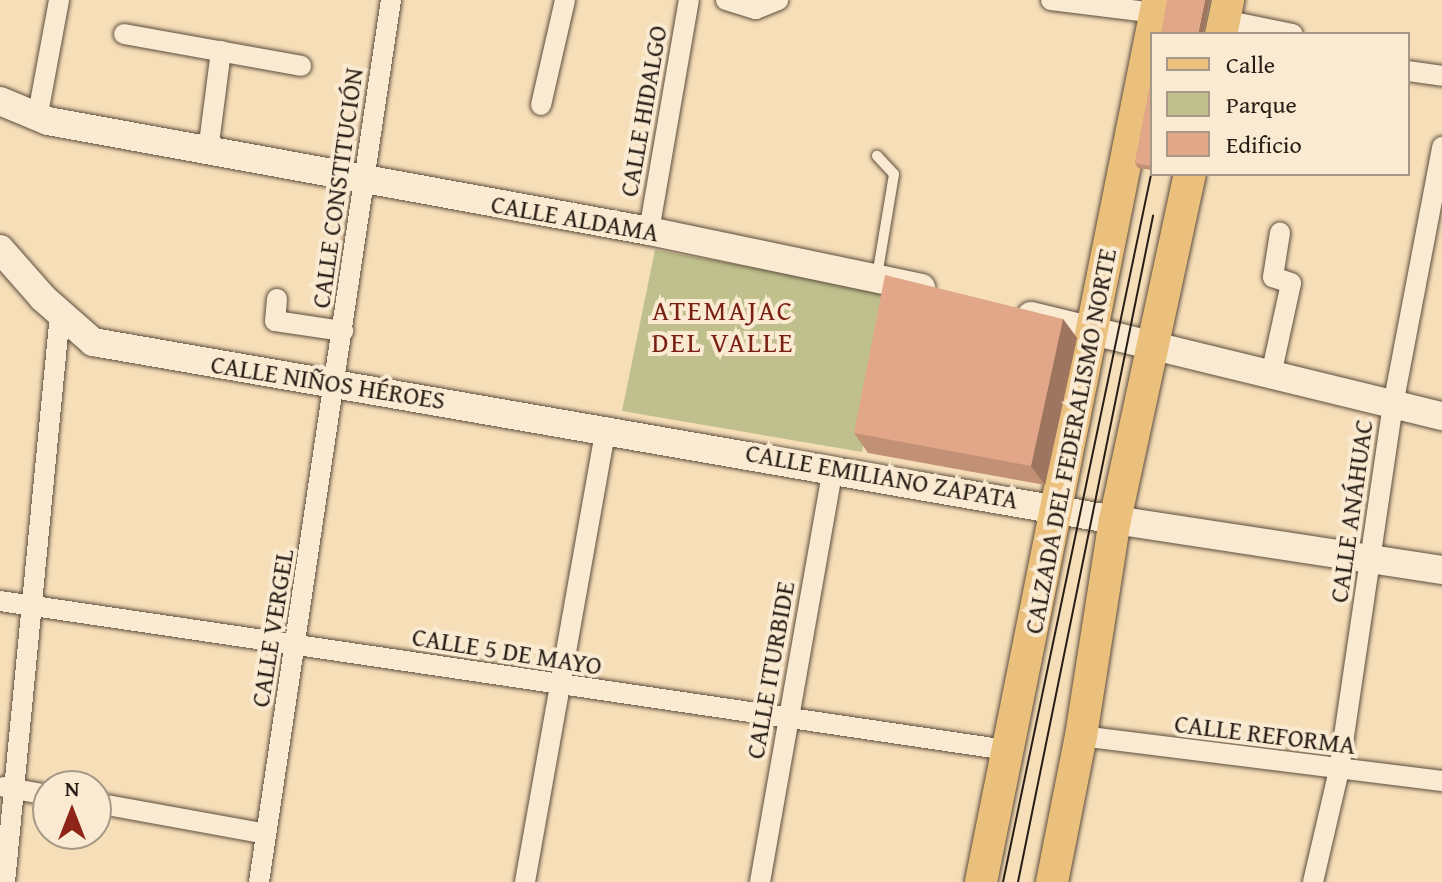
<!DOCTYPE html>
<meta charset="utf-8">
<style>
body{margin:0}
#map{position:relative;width:1442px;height:882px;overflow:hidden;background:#f6deb8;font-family:"Gentium Book Plus",serif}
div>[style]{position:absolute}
.green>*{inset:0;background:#bfc08d}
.roads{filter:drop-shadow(0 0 2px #5c4d3e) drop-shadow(0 0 2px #5c4d3e)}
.lane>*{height:10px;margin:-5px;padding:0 5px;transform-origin:5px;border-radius:5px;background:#f9ead1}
.street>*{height:20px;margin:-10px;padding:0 10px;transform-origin:10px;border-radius:10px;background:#f9ead1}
.secondary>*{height:28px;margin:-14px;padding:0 14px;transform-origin:14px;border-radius:14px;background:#f9ead1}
.primary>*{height:32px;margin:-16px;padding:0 16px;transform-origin:16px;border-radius:16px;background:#ebbf7c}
.tram>*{height:2px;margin:-1px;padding:0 1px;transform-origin:1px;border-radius:1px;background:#281d16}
.wall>*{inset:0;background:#c29075}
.shaded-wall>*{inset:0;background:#9e755f}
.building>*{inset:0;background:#e2a788}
span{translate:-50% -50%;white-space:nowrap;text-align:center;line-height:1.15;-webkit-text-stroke:8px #f9ead1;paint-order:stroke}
.street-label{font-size:26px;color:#281d16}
.neighbourhood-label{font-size:28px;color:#7a1f14;letter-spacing:2px}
.legend{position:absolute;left:1150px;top:32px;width:260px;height:144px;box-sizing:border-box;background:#f9ead1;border:2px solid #a59886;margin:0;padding:10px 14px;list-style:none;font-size:24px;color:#281d16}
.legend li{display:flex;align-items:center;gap:16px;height:40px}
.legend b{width:40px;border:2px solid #a59886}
.north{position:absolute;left:32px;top:770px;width:80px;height:80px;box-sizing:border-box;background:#f9ead1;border:2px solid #a59886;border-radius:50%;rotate:0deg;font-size:22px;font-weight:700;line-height:32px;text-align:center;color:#281d16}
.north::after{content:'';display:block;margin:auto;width:28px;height:36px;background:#8f2418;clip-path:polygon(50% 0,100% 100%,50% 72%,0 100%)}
</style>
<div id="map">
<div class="green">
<div style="clip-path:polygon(655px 250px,890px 292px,862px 452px,622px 411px)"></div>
</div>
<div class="roads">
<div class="lane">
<div style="left:877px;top:276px;width:103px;rotate:-80.5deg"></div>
<div style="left:894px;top:174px;width:25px;rotate:-133deg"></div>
</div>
<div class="street">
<div style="left:726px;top:0;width:31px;rotate:17deg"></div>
<div style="left:756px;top:9px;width:24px;rotate:-22deg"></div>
<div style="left:1051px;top:0;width:106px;rotate:7.1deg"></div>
<div style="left:1224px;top:20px;width:70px;rotate:11.5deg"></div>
<div style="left:124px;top:34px;width:180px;rotate:10.2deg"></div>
<div style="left:1408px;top:71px;width:34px;rotate:8deg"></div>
<div style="left:541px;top:105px;width:108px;rotate:-77.1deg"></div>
<div style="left:37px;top:119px;width:121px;rotate:-79.5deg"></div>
<div style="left:208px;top:151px;width:101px;rotate:-82.6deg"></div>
<div style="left:649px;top:231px;width:234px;rotate:-80.2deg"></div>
<div style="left:277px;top:299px;width:22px;rotate:95deg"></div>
<div style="left:275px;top:321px;width:69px;rotate:8.4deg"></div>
<div style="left:1271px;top:375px;width:94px;rotate:-77.7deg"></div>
<div style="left:1291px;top:283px;width:19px;rotate:-162deg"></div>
<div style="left:1273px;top:277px;width:45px;rotate:-81deg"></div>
<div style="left:0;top:601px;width:1018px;rotate:8.42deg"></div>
<div style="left:1081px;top:736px;width:364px;rotate:7.1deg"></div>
<div style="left:4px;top:787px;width:45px;rotate:10.3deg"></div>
<div style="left:96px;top:803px;width:173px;rotate:10.3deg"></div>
<div style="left:5px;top:882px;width:571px;rotate:-84.47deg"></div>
<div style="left:259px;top:882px;width:892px;rotate:-81.49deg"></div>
<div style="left:525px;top:882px;width:462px;rotate:-79.9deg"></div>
<div style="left:760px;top:882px;width:421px;rotate:-80deg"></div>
<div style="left:1313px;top:882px;width:115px;rotate:-76.9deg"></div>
<div style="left:1339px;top:770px;width:369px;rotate:-81.6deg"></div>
<div style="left:1393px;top:405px;width:263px;rotate:-79.2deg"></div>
</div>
<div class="secondary">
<div style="left:0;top:101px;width:52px;rotate:22.6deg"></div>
<div style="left:48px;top:121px;width:611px;rotate:10.37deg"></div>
<div style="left:649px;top:231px;width:278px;rotate:11.8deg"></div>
<div style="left:0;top:249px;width:65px;rotate:48.7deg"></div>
<div style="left:43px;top:298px;width:67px;rotate:41.3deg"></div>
<div style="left:93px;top:342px;width:1037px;rotate:9.88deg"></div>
<div style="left:1115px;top:520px;width:331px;rotate:8.7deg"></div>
<div style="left:1031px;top:316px;width:423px;rotate:13.7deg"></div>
</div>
<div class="primary">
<div style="left:1221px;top:34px;width:35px;rotate:-78deg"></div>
<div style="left:981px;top:882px;width:900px;rotate:-78.65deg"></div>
<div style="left:1052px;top:882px;width:149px;rotate:-78.8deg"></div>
<div style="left:1081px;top:736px;width:219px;rotate:-81.1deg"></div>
<div style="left:1115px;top:520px;width:354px;rotate:-77.8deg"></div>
</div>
</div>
<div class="tram">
<div style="left:1003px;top:882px;width:727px;rotate:-78.18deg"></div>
<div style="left:1018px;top:882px;width:680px;rotate:-78.54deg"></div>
</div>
<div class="wall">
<div style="clip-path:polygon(1152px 76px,1152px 170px,1138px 168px,1135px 163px)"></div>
<div style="clip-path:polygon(1063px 319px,1077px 338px,1045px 485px,868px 453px,854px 433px)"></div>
</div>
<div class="shaded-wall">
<div style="clip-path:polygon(1205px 0,1210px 0,1203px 34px,1198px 34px)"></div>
<div style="clip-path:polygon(1063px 319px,1077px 338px,1045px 485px,1031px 466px)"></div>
</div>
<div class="building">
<div style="clip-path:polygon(1167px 0,1205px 0,1198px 34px,1161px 34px)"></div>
<div style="clip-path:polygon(1152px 76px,1152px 166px,1135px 163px)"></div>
<div style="clip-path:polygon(885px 275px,1063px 319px,1031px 466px,854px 433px)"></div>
</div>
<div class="street-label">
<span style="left:643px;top:111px;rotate:-80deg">CALLE HIDALGO</span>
<span style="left:337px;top:188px;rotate:-82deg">CALLE CONSTITUCIÓN</span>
<span style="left:575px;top:218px;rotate:10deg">CALLE ALDAMA</span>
<span style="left:328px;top:382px;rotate:9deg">CALLE NIÑOS HÉROES</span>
<span style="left:1070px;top:441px;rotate:-79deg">CALZADA DEL FEDERALISMO NORTE</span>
<span style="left:882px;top:476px;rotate:10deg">CALLE EMILIANO ZAPATA</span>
<span style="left:1351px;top:511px;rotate:-82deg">CALLE ANÁHUAC</span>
<span style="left:272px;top:628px;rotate:-81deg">CALLE VERGEL</span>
<span style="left:507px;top:651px;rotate:9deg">CALLE 5 DE MAYO</span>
<span style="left:770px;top:670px;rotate:-80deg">CALLE ITURBIDE</span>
<span style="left:1265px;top:734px;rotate:7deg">CALLE REFORMA</span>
</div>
<div class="neighbourhood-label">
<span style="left:723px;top:326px">ATEMAJAC<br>DEL VALLE</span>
</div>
<ul class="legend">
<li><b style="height:10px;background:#ebbf7c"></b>Calle</li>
<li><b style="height:22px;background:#bfc08d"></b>Parque</li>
<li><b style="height:22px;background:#e2a788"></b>Edificio</li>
</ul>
<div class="north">N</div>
</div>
